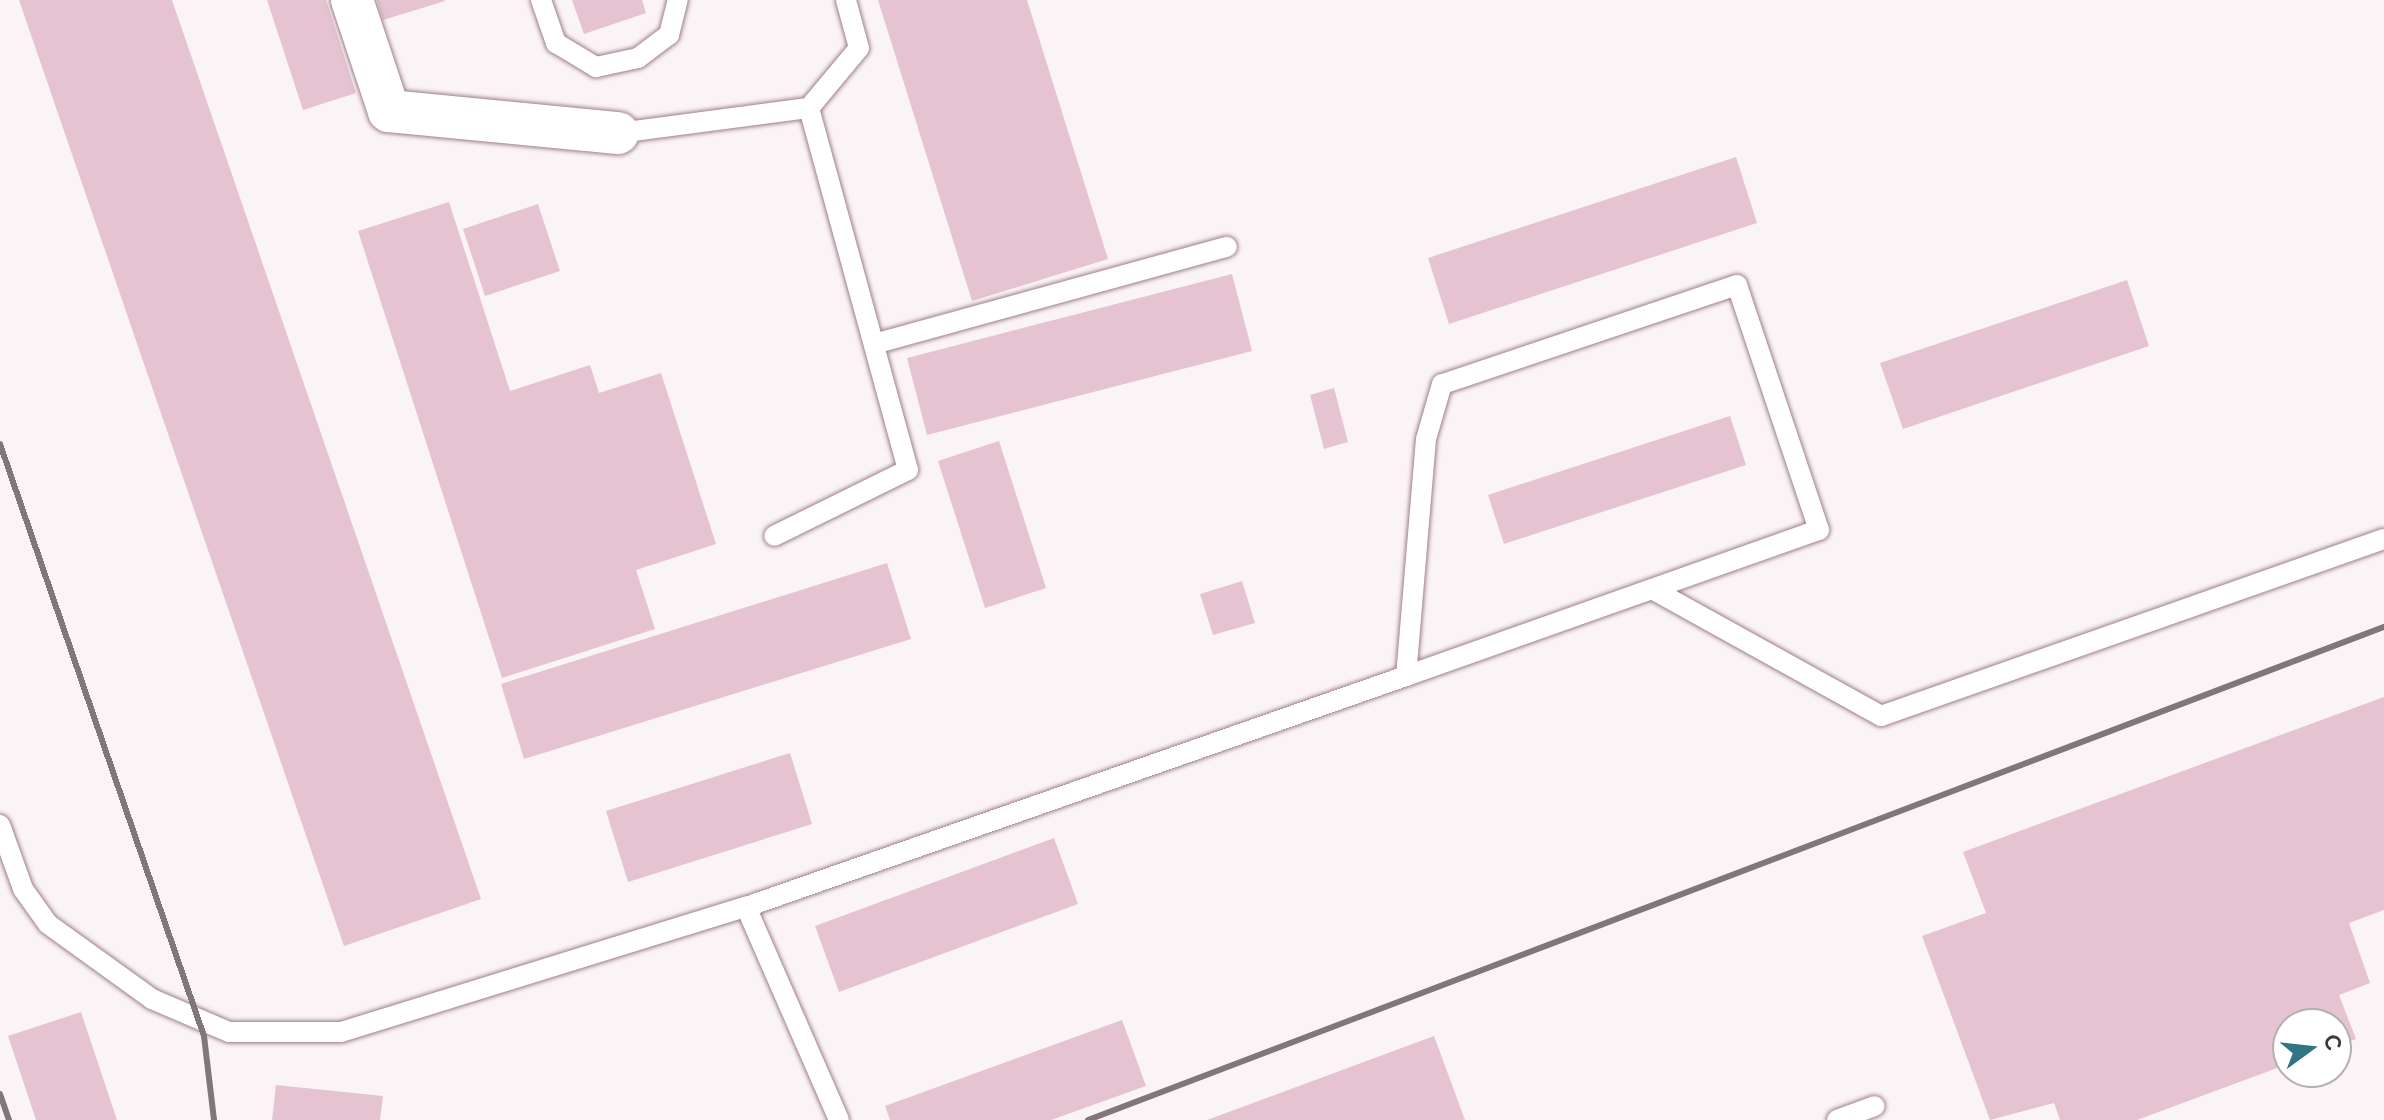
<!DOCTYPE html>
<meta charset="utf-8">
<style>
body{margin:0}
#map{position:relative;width:2384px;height:1120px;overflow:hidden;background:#fbf4f7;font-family:Raleway,sans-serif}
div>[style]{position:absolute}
.building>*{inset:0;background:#e5c3d0}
.roads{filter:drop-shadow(0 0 2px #9e7f8a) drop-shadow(0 0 2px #9e7f8a)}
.service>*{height:20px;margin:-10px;padding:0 10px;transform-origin:10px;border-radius:10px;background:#fff}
.minor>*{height:42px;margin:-21px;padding:0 21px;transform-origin:21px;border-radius:21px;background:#fff}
.rail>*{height:6px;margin:-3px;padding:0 3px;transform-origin:3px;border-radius:3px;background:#81767a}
span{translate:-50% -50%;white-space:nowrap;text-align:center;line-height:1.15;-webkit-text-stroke:8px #fff;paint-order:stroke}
.north{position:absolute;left:2272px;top:1008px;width:80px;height:80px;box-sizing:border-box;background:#fff;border:2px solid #b4afb1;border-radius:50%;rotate:75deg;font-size:22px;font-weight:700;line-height:32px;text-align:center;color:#43363b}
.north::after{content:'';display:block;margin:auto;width:28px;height:36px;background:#317484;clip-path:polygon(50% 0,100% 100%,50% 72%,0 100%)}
</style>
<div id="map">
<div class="building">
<div style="clip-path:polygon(19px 0,172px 0,481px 899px,344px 946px)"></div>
<div style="clip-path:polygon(267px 0,326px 0,356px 93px,303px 110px)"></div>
<div style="clip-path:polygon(377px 0,444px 0,445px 1px,383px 20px)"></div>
<div style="clip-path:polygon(572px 0,642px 0,646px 13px,584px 34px)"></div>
<div style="clip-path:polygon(878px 0,1027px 0,1108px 259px,972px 301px)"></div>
<div style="clip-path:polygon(1736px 157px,1757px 223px,1449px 324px,1428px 258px)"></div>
<div style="clip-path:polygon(449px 202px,510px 391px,590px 365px,599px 393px,661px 373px,716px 544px,636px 570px,655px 629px,502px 678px,358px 231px)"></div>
<div style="clip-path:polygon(538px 204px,560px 271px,485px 296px,463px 229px)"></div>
<div style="clip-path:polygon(1232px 274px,1252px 351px,927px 435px,907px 358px)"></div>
<div style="clip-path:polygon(2127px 280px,2149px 346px,1903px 429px,1880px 363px)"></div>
<div style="clip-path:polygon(1334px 388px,1348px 442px,1324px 449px,1310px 395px)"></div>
<div style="clip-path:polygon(1730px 416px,1746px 465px,1504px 544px,1488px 495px)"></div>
<div style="clip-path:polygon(999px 441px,1046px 588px,985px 608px,938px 461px)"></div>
<div style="clip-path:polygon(887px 563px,911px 639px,524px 759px,501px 684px)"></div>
<div style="clip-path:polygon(1242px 581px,1255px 623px,1213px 635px,1200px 594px)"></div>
<div style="clip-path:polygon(2384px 697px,2384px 910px,2349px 923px,2370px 983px,2339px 995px,2356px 1039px,2336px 1047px,2336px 1024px,2288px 1024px,2288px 1064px,2137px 1120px,2060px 1120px,2054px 1103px,1990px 1120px,1922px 936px,1986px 913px,1963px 852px)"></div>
<div style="clip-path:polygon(790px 753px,812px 824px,628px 882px,606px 811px)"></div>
<div style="clip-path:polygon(1054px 838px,1078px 904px,839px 992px,815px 926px)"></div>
<div style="clip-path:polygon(81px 1012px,117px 1120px,36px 1120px,8px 1036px)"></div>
<div style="clip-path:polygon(1122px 1020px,1146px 1086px,1051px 1120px,890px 1120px,885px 1106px)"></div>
<div style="clip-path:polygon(1434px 1036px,1465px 1120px,1207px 1120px)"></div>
<div style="clip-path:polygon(276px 1085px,383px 1096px,380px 1120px,272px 1120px)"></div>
</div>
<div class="roads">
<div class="service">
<div style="left:541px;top:0;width:46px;rotate:70.8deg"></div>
<div style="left:556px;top:43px;width:47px;rotate:31deg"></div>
<div style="left:596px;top:67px;width:43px;rotate:-12.1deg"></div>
<div style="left:638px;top:58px;width:39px;rotate:-37deg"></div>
<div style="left:669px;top:35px;width:36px;rotate:-76deg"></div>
<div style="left:809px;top:108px;width:78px;rotate:-50.2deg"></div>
<div style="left:859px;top:48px;width:50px;rotate:-105.2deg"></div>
<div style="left:618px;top:133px;width:193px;rotate:-7.5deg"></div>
<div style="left:809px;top:108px;width:375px;rotate:74.7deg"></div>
<div style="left:908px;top:470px;width:149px;rotate:153.8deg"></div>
<div style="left:874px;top:344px;width:366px;rotate:-15.4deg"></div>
<div style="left:1652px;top:589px;width:262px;rotate:29deg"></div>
<div style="left:1881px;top:716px;width:533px;rotate:-19.39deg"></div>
<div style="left:0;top:825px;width:68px;rotate:70.2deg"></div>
<div style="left:23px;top:889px;width:43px;rotate:54.5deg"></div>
<div style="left:48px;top:924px;width:128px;rotate:35.8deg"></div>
<div style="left:152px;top:999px;width:84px;rotate:23.2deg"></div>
<div style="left:229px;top:1032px;width:112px"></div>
<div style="left:341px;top:1032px;width:424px;rotate:-17.2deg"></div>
<div style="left:746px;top:907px;width:232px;rotate:66.4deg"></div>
<div style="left:746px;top:907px;width:699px;rotate:-19.29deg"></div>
<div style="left:1406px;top:676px;width:438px;rotate:-19.5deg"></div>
<div style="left:1819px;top:530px;width:258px;rotate:-108.5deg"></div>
<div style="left:1737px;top:285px;width:311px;rotate:161.4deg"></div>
<div style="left:1442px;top:384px;width:57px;rotate:106.2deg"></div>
<div style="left:1426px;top:439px;width:238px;rotate:94.8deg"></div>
<div style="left:1837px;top:1120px;width:40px;rotate:-20.2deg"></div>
</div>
<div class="minor">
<div style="left:352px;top:0;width:117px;rotate:71.6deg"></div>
<div style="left:389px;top:111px;width:230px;rotate:5.5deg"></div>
</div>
</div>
<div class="rail">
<div style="left:0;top:444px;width:626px;rotate:70.99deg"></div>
<div style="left:204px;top:1036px;width:85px;rotate:83.2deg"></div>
<div style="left:0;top:1094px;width:28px;rotate:71deg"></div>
<div style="left:1088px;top:1120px;width:1387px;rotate:-20.83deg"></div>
</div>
<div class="north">С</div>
</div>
